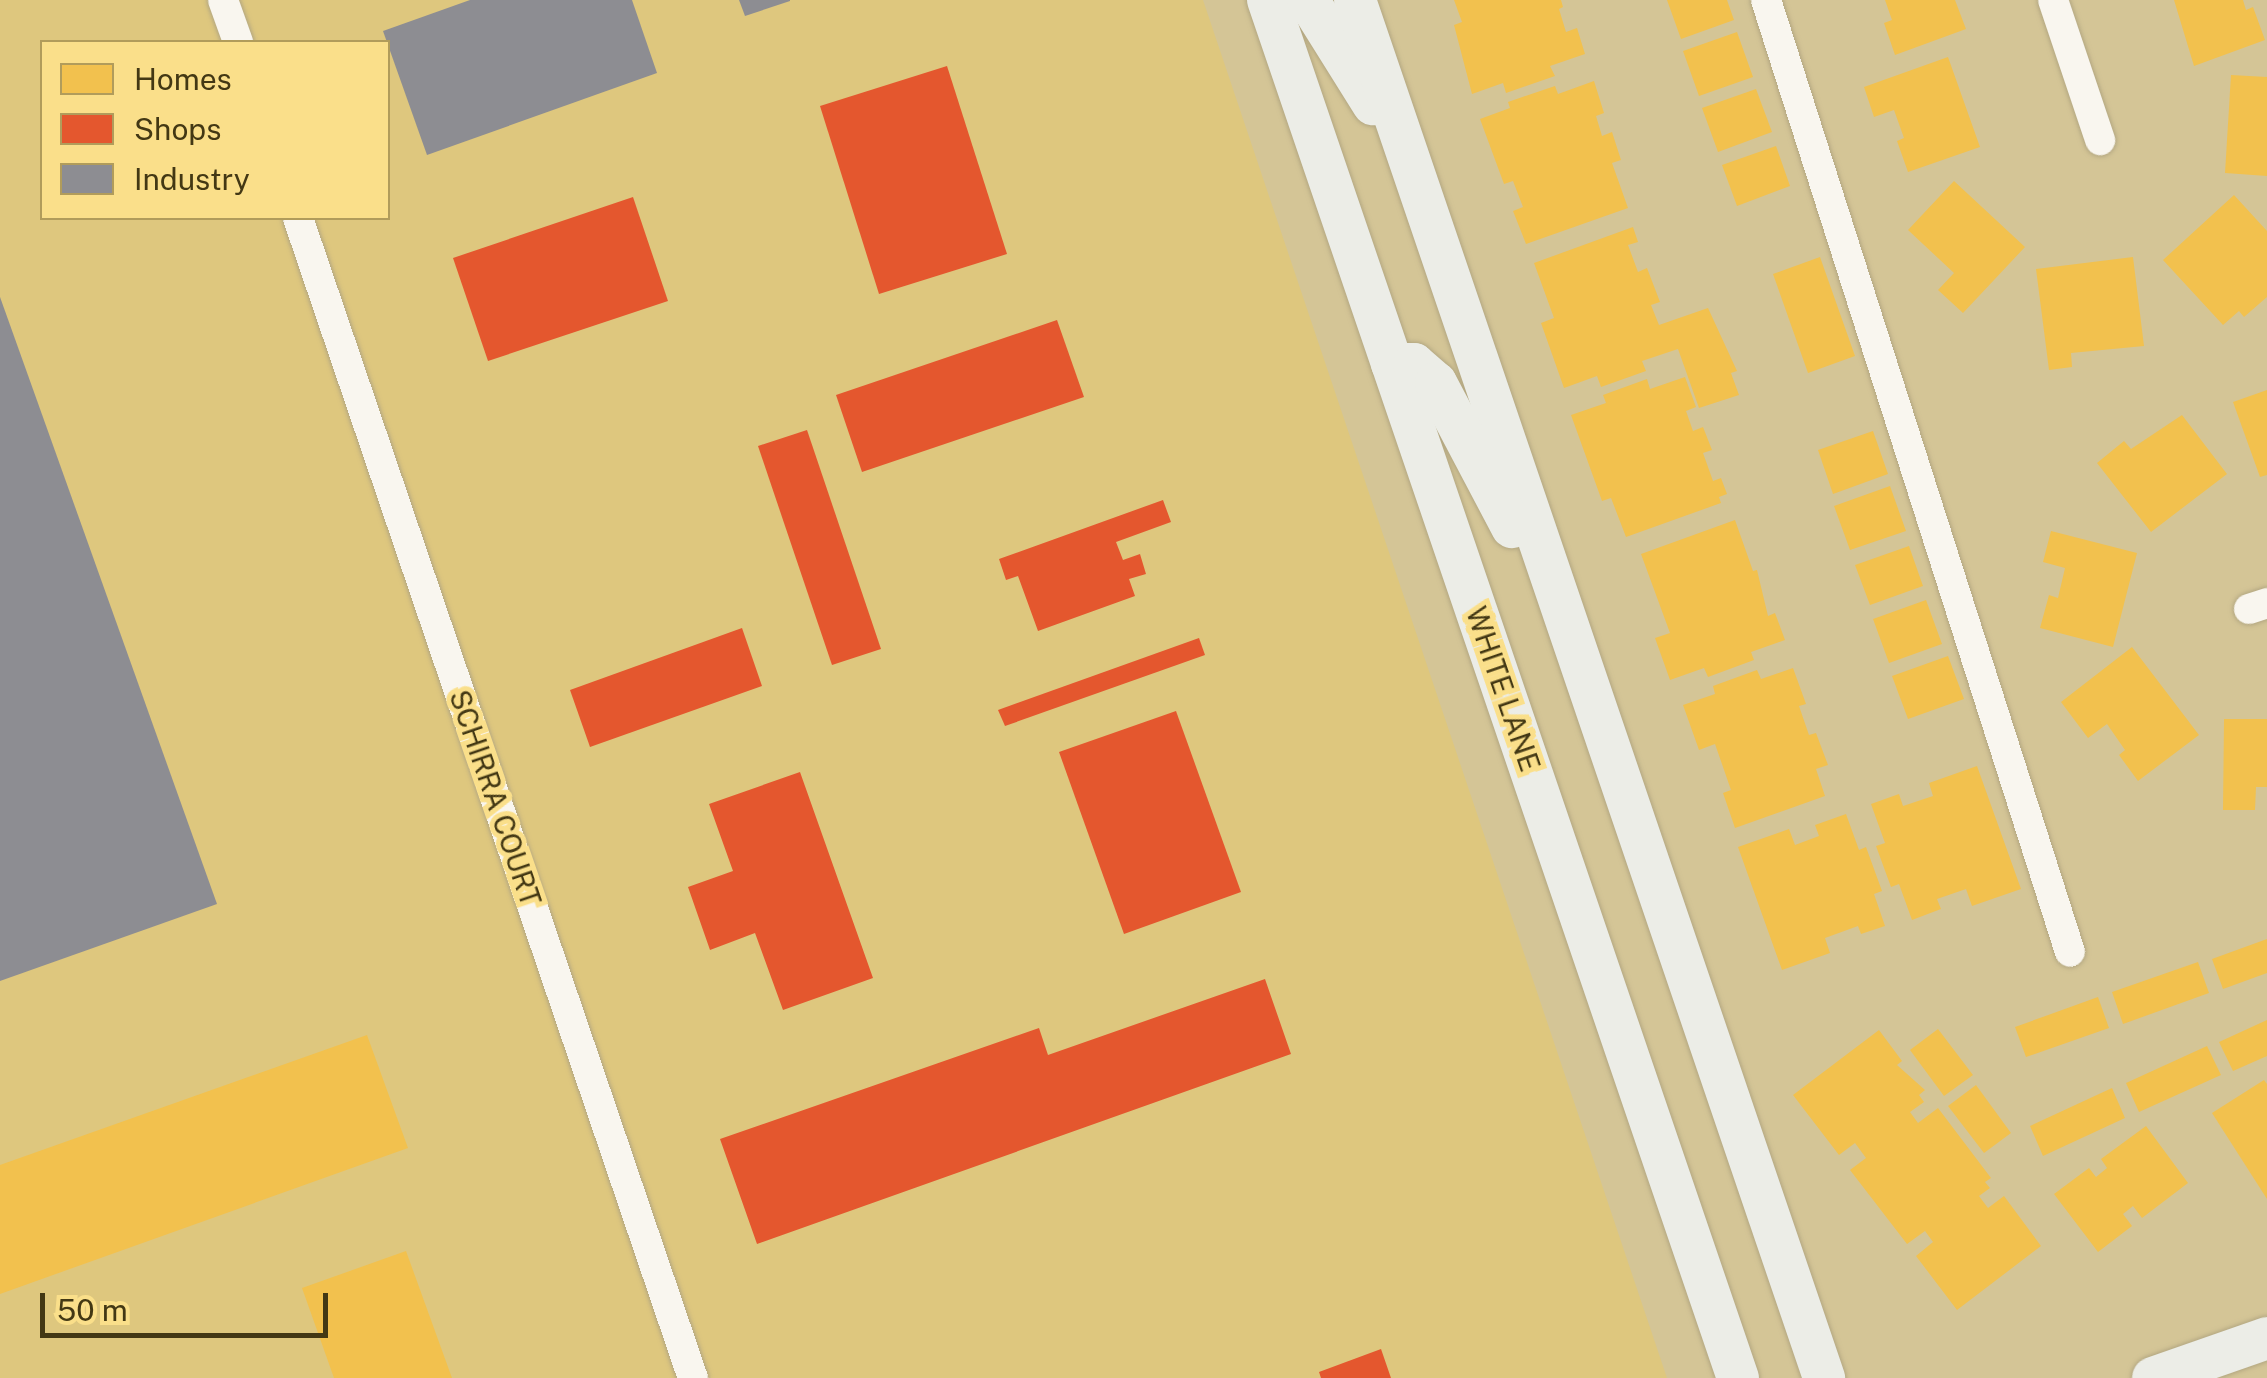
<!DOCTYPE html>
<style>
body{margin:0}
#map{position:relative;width:2267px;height:1378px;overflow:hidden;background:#d4c596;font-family:"Public Sans",sans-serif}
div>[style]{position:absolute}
.built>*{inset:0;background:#dec77e}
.homes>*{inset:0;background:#f2c14e}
.shops>*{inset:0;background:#e4572e}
.industry>*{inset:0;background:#8d8d92}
.roads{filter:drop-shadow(0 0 2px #b3a782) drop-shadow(0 0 2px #b3a782)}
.street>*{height:30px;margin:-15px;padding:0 15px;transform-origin:15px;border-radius:15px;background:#f9f6ef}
.secondary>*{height:42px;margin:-21px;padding:0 21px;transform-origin:21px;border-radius:21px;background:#ecede7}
span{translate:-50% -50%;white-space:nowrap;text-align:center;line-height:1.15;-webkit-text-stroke:10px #fadf8a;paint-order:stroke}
.street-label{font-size:28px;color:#433814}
.legend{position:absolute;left:40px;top:40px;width:350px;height:180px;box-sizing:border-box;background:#fadf8a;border:2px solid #b19c5b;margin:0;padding:12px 18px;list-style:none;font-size:30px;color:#433814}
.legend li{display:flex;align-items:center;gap:20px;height:50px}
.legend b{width:50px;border:2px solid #b19c5b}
.scale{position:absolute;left:40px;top:1293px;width:288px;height:45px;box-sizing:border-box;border:5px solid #433814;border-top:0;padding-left:12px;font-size:30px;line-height:35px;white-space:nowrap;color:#433814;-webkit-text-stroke:8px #fadf8a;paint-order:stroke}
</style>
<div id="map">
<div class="built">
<div style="clip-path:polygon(evenodd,0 0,1203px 0,1667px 1378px,0 1378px,0 0,42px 42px,388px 42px,388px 218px,42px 218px,42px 42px)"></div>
</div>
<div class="homes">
<div style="clip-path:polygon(1454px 0,1561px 0,1563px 7px,1559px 9px,1566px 32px,1577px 28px,1585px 54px,1550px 66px,1555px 76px,1506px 93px,1503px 83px,1472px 94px,1454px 25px,1462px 22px)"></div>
<div style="clip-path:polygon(1667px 0,1727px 0,1734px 20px,1681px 39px)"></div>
<div style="clip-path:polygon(1885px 0,1955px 0,1966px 29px,1895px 55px,1884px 23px,1892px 20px)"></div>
<div style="clip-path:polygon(2174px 0,2243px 0,2246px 10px,2253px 7px,2265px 40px,2194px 66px)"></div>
<div style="clip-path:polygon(1737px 32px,1753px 77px,1699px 96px,1683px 51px)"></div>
<div style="clip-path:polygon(1948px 57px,1980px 147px,1908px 172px,1897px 141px,1904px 138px,1894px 110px,1874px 117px,1864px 87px)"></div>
<div style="clip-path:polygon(2231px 75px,2267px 77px,2267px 176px,2225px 173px)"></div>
<div style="clip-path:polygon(1594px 81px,1604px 113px,1596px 116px,1602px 136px,1612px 132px,1621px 160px,1612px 163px,1628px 208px,1526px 244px,1513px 211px,1523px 207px,1513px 181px,1504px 184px,1480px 119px,1510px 108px,1508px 102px,1555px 86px,1558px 94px)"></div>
<div style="clip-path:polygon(1756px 89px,1772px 132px,1718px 152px,1702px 108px)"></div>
<div style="clip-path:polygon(1776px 146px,1790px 186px,1737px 206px,1722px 165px)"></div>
<div style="clip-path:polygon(1954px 181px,2025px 247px,1963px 313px,1938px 290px,1954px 273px,1908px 230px)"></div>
<div style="clip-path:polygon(2234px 195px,2267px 231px,2267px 297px,2244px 317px,2239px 311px,2223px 325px,2163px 260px)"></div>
<div style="clip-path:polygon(1633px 227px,1638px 242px,1628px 245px,1638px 272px,1647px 268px,1660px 302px,1651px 305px,1659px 325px,1708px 308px,1737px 371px,1731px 373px,1739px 395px,1699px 408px,1678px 349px,1642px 361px,1646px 371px,1601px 387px,1597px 376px,1564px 388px,1541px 323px,1554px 318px,1534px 263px)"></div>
<div style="clip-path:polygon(1820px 257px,1855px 356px,1808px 373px,1773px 274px)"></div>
<div style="clip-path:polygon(2133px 257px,2144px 346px,2071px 353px,2072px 367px,2049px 370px,2036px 269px)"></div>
<div style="clip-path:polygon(1685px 377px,1696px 407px,1686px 411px,1693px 431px,1703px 427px,1712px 450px,1703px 453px,1713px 481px,1721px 478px,1727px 494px,1719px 497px,1721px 503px,1626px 537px,1611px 498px,1602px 501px,1571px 415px,1606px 403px,1603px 395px,1647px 379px,1650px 389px)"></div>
<div style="clip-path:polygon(2267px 390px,2267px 475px,2260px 477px,2233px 402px)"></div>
<div style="clip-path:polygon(2182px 415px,2227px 474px,2151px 532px,2097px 463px,2124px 441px,2131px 449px)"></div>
<div style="clip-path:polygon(1873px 431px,1888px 474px,1833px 494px,1818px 450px)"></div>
<div style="clip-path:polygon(1890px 486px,1906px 531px,1850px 550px,1834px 506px)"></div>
<div style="clip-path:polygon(1735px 520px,1753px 571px,1757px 570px,1768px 616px,1775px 613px,1785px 640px,1751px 652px,1754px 660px,1708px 677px,1704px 668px,1670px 680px,1655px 638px,1670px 633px,1641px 554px)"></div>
<div style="clip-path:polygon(2051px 531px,2137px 553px,2113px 647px,2040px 628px,2049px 595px,2058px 598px,2065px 568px,2043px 562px)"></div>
<div style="clip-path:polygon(1909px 546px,1923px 586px,1870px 605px,1855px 565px)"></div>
<div style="clip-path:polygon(1926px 600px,1942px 644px,1889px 663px,1873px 619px)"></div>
<div style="clip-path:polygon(2132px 647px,2199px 735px,2138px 781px,2119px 755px,2125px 750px,2107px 724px,2088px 738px,2061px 702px)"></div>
<div style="clip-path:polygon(1948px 656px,1964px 699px,1908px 719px,1892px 676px)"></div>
<div style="clip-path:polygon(1793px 668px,1806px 704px,1799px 706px,1809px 735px,1816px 733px,1828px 765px,1816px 769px,1825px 796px,1735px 828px,1723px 793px,1731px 790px,1715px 744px,1699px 750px,1683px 705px,1715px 694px,1713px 686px,1757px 670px,1761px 679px)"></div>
<div style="clip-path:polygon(2224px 719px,2267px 719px,2267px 787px,2256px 787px,2255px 810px,2223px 810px)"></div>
<div style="clip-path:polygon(1977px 766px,2021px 889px,1972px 906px,1966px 889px,1937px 899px,1941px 909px,1912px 920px,1899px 884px,1891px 887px,1876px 846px,1885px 843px,1871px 804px,1899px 794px,1903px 806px,1933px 796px,1929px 783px)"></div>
<div style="clip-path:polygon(1846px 814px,1859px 850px,1866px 847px,1882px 891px,1874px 894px,1885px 926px,1861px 934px,1858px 926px,1825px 938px,1830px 953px,1782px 970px,1738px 847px,1789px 829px,1795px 845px,1819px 836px,1815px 825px)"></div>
<div style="clip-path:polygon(2267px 939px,2267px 973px,2223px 989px,2212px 959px)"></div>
<div style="clip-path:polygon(2198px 962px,2209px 993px,2123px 1024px,2112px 992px)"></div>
<div style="clip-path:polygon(2098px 997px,2109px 1028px,2026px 1057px,2015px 1027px)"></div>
<div style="clip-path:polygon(2267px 1020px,2267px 1056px,2233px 1071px,2219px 1042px)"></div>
<div style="clip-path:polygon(1938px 1029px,1973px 1075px,1944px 1096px,1910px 1050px)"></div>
<div style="clip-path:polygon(1879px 1030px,1902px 1061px,1897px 1065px,1925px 1090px,1919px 1095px,1924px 1102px,1910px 1112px,1918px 1123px,1938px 1108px,1991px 1178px,1985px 1182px,1990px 1188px,1979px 1196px,1988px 1208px,2004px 1196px,2041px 1246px,1957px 1310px,1916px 1256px,1933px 1242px,1925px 1231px,1907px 1244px,1850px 1170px,1866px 1158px,1855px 1143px,1839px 1155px,1793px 1095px)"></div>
<div style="clip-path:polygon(367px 1035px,408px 1148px,0 1294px,0 1165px)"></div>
<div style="clip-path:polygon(2207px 1046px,2221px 1075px,2139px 1112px,2126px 1083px)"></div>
<div style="clip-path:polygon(2264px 1080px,2267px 1084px,2267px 1199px,2212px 1113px)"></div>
<div style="clip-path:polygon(1976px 1085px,2011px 1133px,1984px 1153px,1948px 1106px)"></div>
<div style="clip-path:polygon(2112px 1088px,2125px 1118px,2043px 1156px,2030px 1126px)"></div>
<div style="clip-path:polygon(2146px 1126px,2188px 1183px,2142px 1218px,2133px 1206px,2123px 1214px,2132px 1226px,2098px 1252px,2054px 1194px,2089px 1168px,2096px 1177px,2107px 1168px,2101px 1159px)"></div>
<div style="clip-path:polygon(406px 1251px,452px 1378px,334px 1378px,302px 1288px)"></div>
</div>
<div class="shops">
<div style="clip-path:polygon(947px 66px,1007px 254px,879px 294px,820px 106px)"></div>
<div style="clip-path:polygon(633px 197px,668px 301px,488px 361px,453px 258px)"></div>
<div style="clip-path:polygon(1057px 320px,1084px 397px,862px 472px,836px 395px)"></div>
<div style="clip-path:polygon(807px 430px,881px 649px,832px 665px,758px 446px)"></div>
<div style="clip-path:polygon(1163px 500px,1171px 522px,1116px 542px,1123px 560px,1140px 554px,1146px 574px,1129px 579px,1135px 596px,1038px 631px,1018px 576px,1006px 580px,999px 559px)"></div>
<div style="clip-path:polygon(742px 628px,762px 686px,590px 747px,570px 690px)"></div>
<div style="clip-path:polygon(1199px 638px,1205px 655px,1005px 726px,998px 710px)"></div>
<div style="clip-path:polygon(1176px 711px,1241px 892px,1124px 934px,1059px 752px)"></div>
<div style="clip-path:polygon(800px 772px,873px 978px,783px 1010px,755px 933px,710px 950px,688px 887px,733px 871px,709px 804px)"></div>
<div style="clip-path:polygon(1265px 979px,1291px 1054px,757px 1244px,720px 1139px,1039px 1028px,1048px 1055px)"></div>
<div style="clip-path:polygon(1381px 1349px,1391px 1378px,1321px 1378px,1319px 1372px)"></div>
</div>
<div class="industry">
<div style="clip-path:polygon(470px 0,632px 0,657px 73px,427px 155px,383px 31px)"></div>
<div style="clip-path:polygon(739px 0,790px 0,790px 1px,745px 16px)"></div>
<div style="clip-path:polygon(0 297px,217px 904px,0 981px)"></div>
</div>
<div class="roads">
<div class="street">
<div style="left:223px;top:0;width:45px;rotate:70.3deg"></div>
<div style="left:1766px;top:0;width:999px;rotate:72.29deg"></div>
<div style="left:2053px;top:0;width:148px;rotate:71.4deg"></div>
<div style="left:298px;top:218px;width:1225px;rotate:71.2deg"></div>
<div style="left:2249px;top:609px;width:19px;rotate:-18deg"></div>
</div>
<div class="secondary">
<div style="left:1268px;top:0;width:1456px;rotate:71.17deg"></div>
<div style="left:1308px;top:0;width:123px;rotate:58deg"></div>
<div style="left:1355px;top:0;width:1456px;rotate:71.2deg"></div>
<div style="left:1392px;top:364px;width:22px"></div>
<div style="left:1414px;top:364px;width:29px;rotate:41deg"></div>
<div style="left:1436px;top:383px;width:163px;rotate:62.2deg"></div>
<div style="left:2153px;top:1378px;width:121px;rotate:-19.3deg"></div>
</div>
</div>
<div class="street-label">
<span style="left:1503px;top:689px;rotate:71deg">WHITE LANE</span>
<span style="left:495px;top:798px;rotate:71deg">SCHIRRA COURT</span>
</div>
<ul class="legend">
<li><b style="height:28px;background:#f2c14e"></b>Homes</li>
<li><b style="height:28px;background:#e4572e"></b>Shops</li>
<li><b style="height:28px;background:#8d8d92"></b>Industry</li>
</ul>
<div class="scale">50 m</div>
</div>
